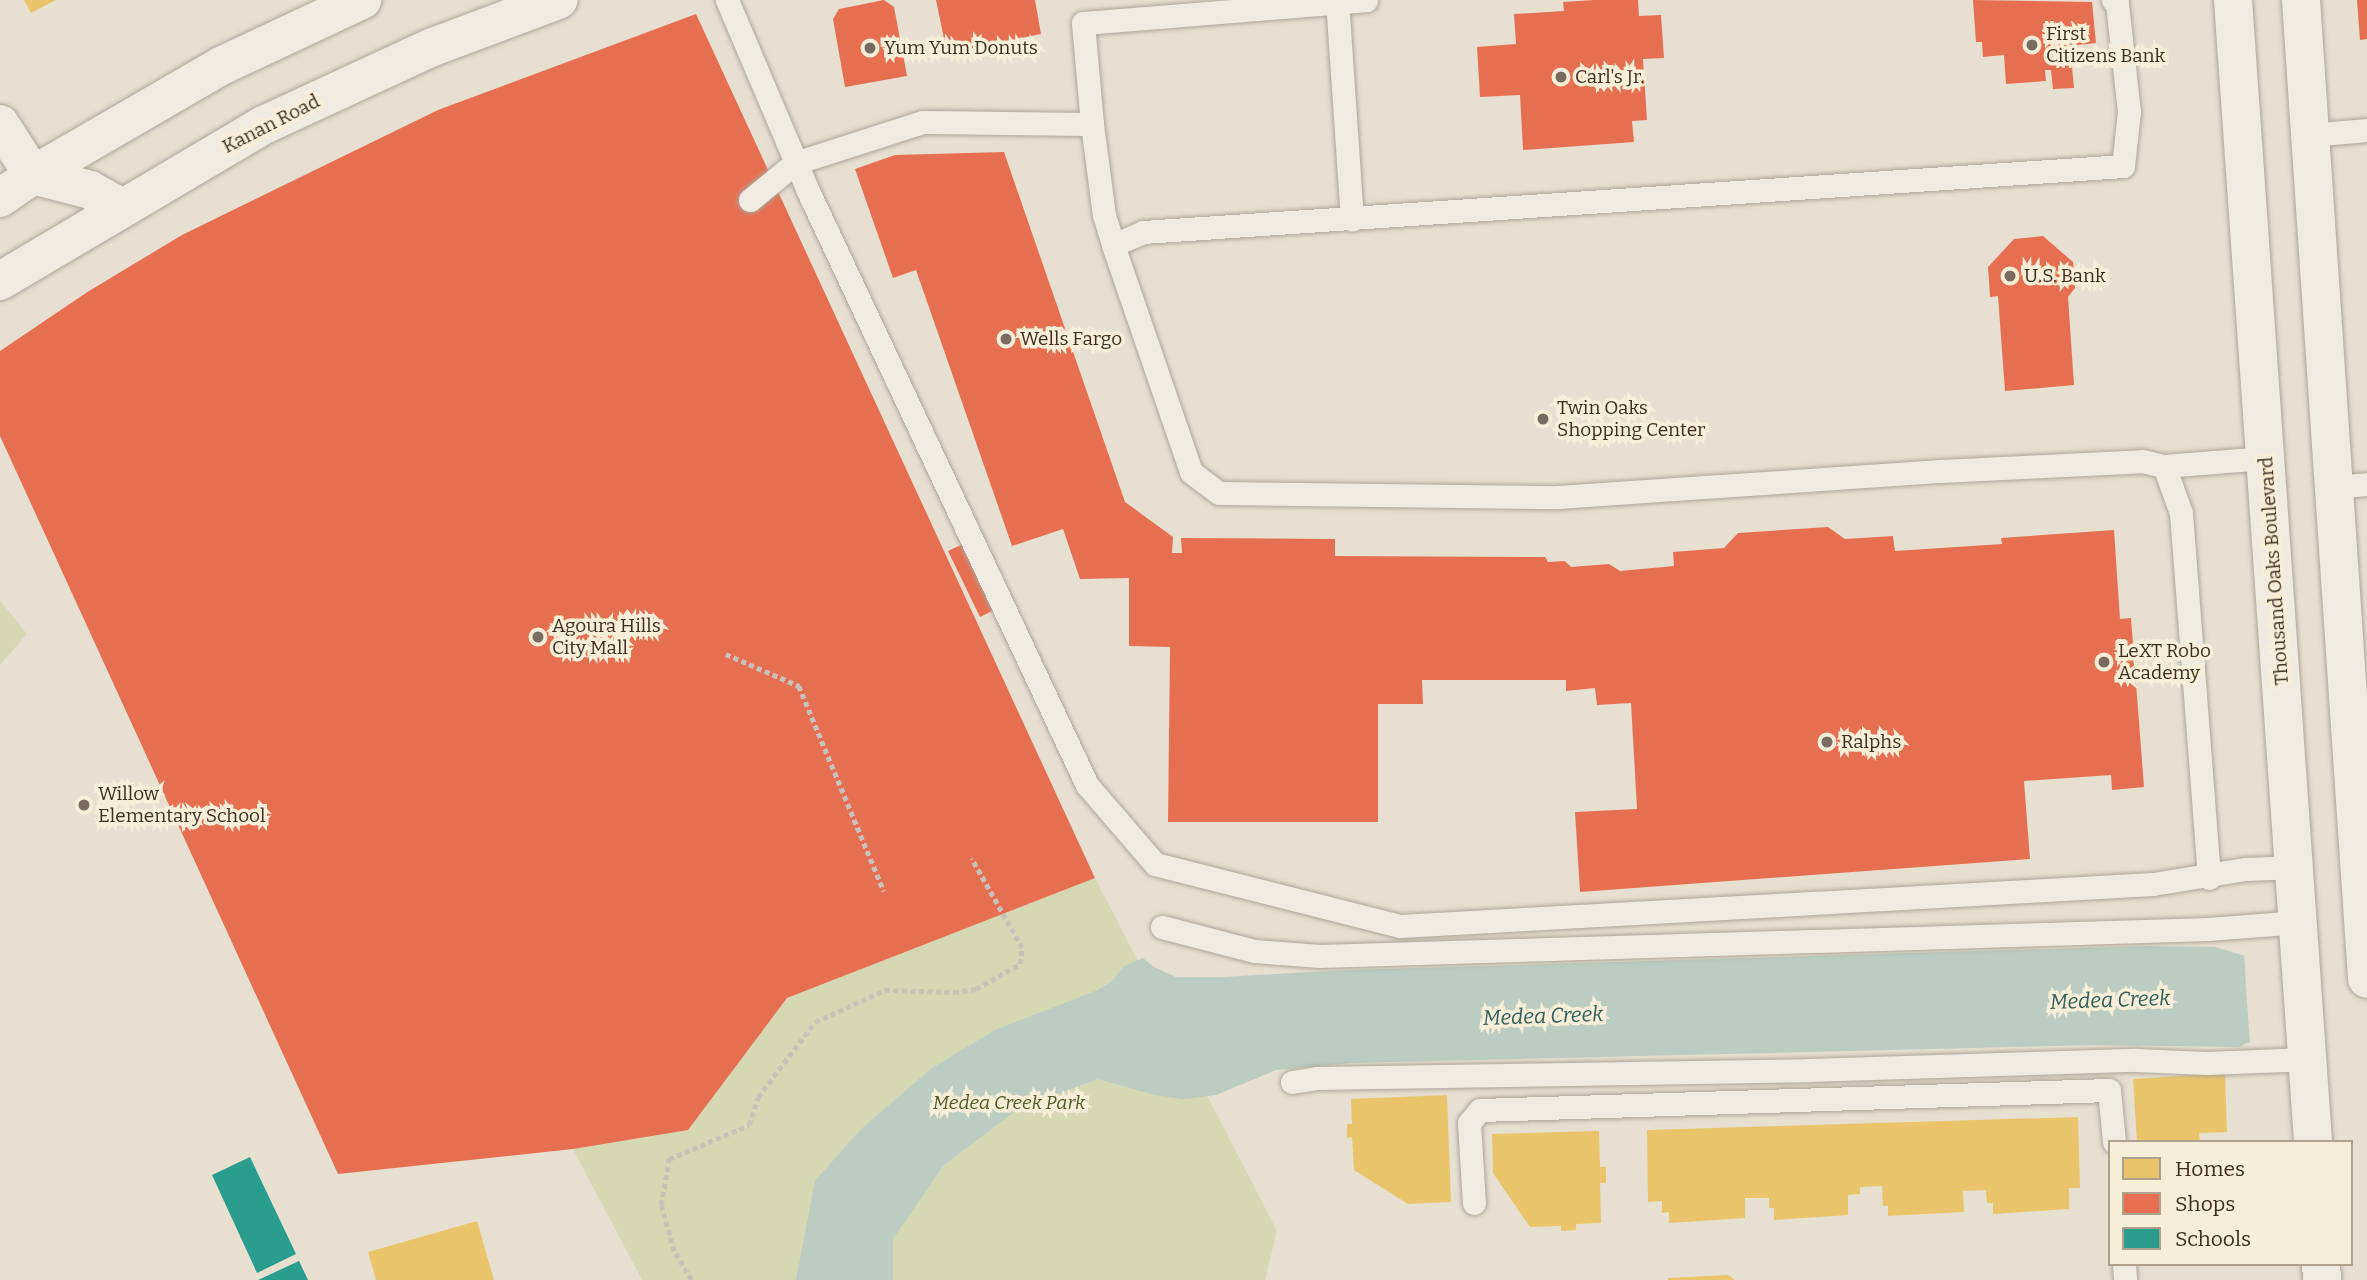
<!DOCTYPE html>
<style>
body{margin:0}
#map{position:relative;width:2367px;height:1280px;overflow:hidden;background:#e7e0d1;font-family:Bitter,serif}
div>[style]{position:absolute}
.green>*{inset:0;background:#d6d7b3}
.water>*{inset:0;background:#bcccc2}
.pier>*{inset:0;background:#e7e0d1}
.homes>*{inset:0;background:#e9c46a}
.shops>*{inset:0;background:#e76f51}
.schools>*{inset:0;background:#2a9d8f}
.path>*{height:4.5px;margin-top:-2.25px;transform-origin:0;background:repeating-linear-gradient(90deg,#c8c2b9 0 5px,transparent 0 8.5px)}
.roads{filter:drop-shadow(0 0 2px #ada599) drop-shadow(0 0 2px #ada599)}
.service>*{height:23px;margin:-11.5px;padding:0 11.5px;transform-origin:11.5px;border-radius:11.5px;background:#efebe3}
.minor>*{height:38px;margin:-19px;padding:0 19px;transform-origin:19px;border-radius:19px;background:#efebe3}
.secondary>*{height:38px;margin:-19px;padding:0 19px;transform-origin:19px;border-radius:19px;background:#efebe3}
.dots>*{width:19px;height:19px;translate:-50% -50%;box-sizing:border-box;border:4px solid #f7eed8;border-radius:50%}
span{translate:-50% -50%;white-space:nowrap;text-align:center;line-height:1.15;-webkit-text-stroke:7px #f7eed8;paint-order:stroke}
.poi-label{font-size:19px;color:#3d2e20}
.left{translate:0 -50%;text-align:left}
.street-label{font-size:19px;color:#3d2e20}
.park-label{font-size:19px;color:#4d5a26;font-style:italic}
.water-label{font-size:21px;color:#2f5d5a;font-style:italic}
.legend{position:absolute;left:2108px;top:1140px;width:245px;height:126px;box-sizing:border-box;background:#f7eed8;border:2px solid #ada18e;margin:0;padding:9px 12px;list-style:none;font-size:21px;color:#3d2e20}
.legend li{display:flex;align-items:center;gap:14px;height:35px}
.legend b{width:35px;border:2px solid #ada18e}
</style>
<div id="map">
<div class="green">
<div style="clip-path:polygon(0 600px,27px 634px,0 665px)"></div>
<div style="clip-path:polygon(1095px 878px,1277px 1231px,1265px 1280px,642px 1280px,573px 1149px,787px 998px)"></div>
</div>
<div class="water">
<div style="clip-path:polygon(2146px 946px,2215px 947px,2242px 955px,2367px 951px,2367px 1037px,2247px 1043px,2239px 1047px,2098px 1045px,1352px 1063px,1276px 1070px,1216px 1095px,1183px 1099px,1154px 1095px,1098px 1079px,1018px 1109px,944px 1165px,893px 1239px,893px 1280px,796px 1280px,815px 1181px,861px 1129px,932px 1068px,995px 1030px,1098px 990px,1112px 981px,1124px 966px,1143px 958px,1154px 967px,1176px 977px,1222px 977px,1349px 970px)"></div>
</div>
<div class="pier">
<div style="clip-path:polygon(2367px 947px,2367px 1041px,2250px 1047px,2244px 954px)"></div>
</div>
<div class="homes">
<div style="clip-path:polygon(24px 0,56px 0,31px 13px)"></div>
<div style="clip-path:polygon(2225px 1073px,2227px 1132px,2199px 1133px,2200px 1142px,2137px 1142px,2133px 1079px)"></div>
<div style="clip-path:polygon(1447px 1095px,1451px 1202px,1408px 1204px,1354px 1170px,1352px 1137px,1347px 1138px,1347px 1124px,1352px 1124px,1351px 1099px)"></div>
<div style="clip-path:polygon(2078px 1117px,2080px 1188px,2069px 1188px,2069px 1209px,1993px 1214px,1993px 1203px,1987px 1203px,1986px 1190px,1963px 1191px,1964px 1212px,1888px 1216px,1888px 1206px,1883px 1206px,1882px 1186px,1860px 1187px,1860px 1194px,1848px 1195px,1848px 1215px,1774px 1220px,1774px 1208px,1769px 1208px,1769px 1198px,1745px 1198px,1745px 1218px,1669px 1223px,1669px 1212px,1662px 1213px,1662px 1201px,1648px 1202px,1647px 1130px)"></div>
<div style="clip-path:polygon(1599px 1131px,1600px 1167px,1606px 1167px,1606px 1183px,1600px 1183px,1601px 1223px,1576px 1224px,1576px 1230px,1561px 1231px,1561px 1226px,1530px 1227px,1493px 1173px,1492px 1134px)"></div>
<div style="clip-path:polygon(477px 1221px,494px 1280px,376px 1280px,368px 1252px)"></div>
<div style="clip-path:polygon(1728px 1275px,1735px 1280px,1668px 1280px,1668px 1278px)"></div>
</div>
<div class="shops">
<div style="clip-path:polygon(884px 0,894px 7px,907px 76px,845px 87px,833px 19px,839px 9px)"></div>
<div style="clip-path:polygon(936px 0,1035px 0,1041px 34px,947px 53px)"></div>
<div style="clip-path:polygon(1594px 0,1638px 0,1639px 16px,1661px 15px,1664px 58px,1643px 59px,1647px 120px,1632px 121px,1634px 142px,1523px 150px,1520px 95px,1480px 97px,1477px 47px,1516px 44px,1514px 14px,1564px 11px,1563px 2px)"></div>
<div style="clip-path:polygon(1973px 0,2092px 2px,2096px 43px,2070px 46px,2074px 88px,2053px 89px,2051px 70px,2045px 70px,2046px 81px,2006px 84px,2004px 55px,1983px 57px,1982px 42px,1976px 42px)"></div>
<div style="clip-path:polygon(2357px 0,2367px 0,2367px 39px,2360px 40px)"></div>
<div style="clip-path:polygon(696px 14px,1095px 878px,787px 998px,688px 1130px,573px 1149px,338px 1174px,0 436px,0 351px,89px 291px,182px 235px,438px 110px)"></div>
<div style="clip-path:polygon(1004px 152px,1125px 502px,1173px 537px,1172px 553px,1182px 553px,1181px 538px,1335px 539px,1335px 556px,1545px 557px,1548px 562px,1565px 561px,1571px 567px,1609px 564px,1620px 571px,1674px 566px,1673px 552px,1724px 548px,1738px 533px,1828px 527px,1845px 539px,1893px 536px,1895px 551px,2002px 544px,2001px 538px,2114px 530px,2120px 619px,2131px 618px,2144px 787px,2112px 790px,2111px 775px,2024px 781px,2030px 859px,1580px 892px,1575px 812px,1637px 809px,1631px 703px,1597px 705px,1595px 688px,1566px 691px,1566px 680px,1422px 680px,1423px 704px,1378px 704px,1378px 822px,1168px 822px,1170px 647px,1129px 646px,1129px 578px,1080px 579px,1063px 529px,1012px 546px,916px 270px,893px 278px,855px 169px,895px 155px)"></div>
<div style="clip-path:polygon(2043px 236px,2073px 262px,2075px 288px,2068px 297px,2074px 385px,2005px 391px,1998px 296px,1990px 297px,1988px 267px,2014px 239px)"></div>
<div style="clip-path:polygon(963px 544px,994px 610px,980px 617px,948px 551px)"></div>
</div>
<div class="schools">
<div style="clip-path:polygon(250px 1157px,296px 1254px,257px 1273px,212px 1175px)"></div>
<div style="clip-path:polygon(299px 1261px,308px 1280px,258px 1280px)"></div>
</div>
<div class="path">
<div style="left:726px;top:654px;width:80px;rotate:23.7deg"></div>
<div style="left:799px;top:686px;width:222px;rotate:67.5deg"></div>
<div style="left:691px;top:1280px;width:34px;rotate:-120deg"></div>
<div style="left:674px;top:1251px;width:48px;rotate:-105.8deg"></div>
<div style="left:661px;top:1205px;width:47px;rotate:-80.1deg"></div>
<div style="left:669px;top:1159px;width:87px;rotate:-23deg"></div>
<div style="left:749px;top:1125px;width:29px;rotate:-72deg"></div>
<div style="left:758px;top:1097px;width:94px;rotate:-52.8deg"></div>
<div style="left:815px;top:1022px;width:77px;rotate:-24.6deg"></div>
<div style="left:885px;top:990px;width:69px;rotate:1.7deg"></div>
<div style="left:954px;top:992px;width:22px;rotate:-8deg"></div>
<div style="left:976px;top:989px;width:51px;rotate:-29.6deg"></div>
<div style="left:1020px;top:964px;width:16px;rotate:-83deg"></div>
<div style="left:1022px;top:948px;width:103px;rotate:-119.5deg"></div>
</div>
<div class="roads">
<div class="service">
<div style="left:727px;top:0;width:207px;rotate:67deg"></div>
<div style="left:808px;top:191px;width:656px;rotate:64.84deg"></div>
<div style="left:1087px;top:785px;width:104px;rotate:49.3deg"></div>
<div style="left:1155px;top:864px;width:253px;rotate:14.2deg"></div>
<div style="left:1400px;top:926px;width:754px;rotate:-3.19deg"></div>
<div style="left:2153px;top:884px;width:94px;rotate:-9.2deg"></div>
<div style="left:2246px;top:869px;width:50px;rotate:-2.3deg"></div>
<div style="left:1337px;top:0;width:220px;rotate:86.1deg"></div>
<div style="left:1092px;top:124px;width:101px;rotate:-95.1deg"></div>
<div style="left:1083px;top:23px;width:284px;rotate:-4.6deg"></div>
<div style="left:2310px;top:135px;width:57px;rotate:-5deg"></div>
<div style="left:750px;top:200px;width:58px;rotate:-39.4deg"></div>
<div style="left:795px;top:163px;width:134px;rotate:-17.8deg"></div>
<div style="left:923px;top:122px;width:169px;rotate:0.7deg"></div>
<div style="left:1092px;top:124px;width:92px;rotate:82.5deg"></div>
<div style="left:1104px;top:215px;width:31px;rotate:73deg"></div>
<div style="left:1113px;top:245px;width:240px;rotate:71deg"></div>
<div style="left:1191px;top:472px;width:35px;rotate:37deg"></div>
<div style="left:1219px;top:493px;width:339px;rotate:0.7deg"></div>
<div style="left:1558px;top:497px;width:384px;rotate:-3.9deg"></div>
<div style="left:1941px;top:471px;width:201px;rotate:-2.8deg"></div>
<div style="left:2142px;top:461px;width:23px;rotate:13deg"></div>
<div style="left:2164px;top:466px;width:101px;rotate:-4.5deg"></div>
<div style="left:1113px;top:245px;width:33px;rotate:-23deg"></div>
<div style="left:1143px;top:232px;width:982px;rotate:-3.85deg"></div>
<div style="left:2123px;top:166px;width:54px;rotate:-83.7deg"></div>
<div style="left:2129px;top:112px;width:110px;rotate:-96.3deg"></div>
<div style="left:2117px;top:3px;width:5px;rotate:-143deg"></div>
<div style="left:2164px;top:466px;width:50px;rotate:70.1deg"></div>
<div style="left:2181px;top:513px;width:366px;rotate:85.6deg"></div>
<div style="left:2334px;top:487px;width:33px;rotate:-5deg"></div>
<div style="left:1162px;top:927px;width:96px;rotate:14.5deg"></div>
<div style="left:1255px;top:951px;width:65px;rotate:4.4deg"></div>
<div style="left:1320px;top:956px;width:888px;rotate:-1.74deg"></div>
<div style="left:2208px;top:929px;width:92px;rotate:-4.4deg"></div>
<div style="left:1292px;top:1082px;width:24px;rotate:-9deg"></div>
<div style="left:1316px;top:1078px;width:493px;rotate:-0.9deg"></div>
<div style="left:1809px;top:1070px;width:327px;rotate:-1.8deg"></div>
<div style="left:2136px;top:1060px;width:70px;rotate:2.5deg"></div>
<div style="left:2206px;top:1063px;width:102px;rotate:-2.2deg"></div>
<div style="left:1474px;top:1203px;width:80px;rotate:-93.6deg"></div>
<div style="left:1469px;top:1123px;width:17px;rotate:-50deg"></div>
<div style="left:1480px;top:1110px;width:629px;rotate:-1.82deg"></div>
<div style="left:2109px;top:1090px;width:52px;rotate:84.5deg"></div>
<div style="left:2124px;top:1264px;width:16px;rotate:86deg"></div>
</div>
<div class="minor">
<div style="left:0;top:124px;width:61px;rotate:57.1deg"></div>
<div style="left:33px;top:175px;width:59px;rotate:14.7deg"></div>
<div style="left:90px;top:190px;width:35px;rotate:29deg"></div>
</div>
<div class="secondary">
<div style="left:2233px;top:0;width:1145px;rotate:85.99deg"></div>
<div style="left:2301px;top:0;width:981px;rotate:86.14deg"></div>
<div style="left:0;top:198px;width:40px;rotate:-34.9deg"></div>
<div style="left:33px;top:175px;width:217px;rotate:-30.1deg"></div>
<div style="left:221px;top:66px;width:156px;rotate:-25.1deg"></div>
<div style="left:0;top:281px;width:309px;rotate:-30.6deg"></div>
<div style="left:266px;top:124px;width:184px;rotate:-24.8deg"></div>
<div style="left:433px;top:47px;width:134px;rotate:-20.6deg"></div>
<div style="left:2321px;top:1264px;width:16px;rotate:86deg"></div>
</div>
</div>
<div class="dots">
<div style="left:2032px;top:45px;background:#786c5e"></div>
<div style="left:870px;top:48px;background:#786c5e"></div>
<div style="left:1561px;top:77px;background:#786c5e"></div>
<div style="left:2010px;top:276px;background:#786c5e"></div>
<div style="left:1006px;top:339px;background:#786c5e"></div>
<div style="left:1543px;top:419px;background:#786c5e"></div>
<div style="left:538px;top:637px;background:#786c5e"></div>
<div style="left:2104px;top:662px;background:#786c5e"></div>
<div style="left:1827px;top:742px;background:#786c5e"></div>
<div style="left:84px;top:805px;background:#786c5e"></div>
</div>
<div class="poi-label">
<span class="left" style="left:2046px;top:45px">First<br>Citizens Bank</span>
<span class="left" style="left:884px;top:48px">Yum Yum Donuts</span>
<span class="left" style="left:1575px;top:77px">Carl's Jr.</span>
<span class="left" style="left:2024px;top:276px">U.S. Bank</span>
<span class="left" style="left:1020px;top:339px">Wells Fargo</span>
<span class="left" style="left:1557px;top:419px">Twin Oaks<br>Shopping Center</span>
<span class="left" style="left:552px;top:637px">Agoura Hills<br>City Mall</span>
<span class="left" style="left:2118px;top:662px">LeXT Robo<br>Academy</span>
<span class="left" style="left:1841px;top:742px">Ralphs</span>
<span class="left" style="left:98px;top:805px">Willow<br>Elementary School</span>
</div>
<div class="street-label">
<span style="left:271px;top:124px;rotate:-27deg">Kanan Road</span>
<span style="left:2274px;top:571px;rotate:-94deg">Thousand Oaks Boulevard</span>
</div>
<div class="park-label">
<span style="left:1009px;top:1103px">Medea Creek Park</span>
</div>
<div class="water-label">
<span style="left:2110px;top:1000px;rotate:-2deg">Medea Creek</span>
<span style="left:1543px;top:1016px;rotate:-2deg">Medea Creek</span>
</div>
<ul class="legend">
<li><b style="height:19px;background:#e9c46a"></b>Homes</li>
<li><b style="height:19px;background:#e76f51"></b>Shops</li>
<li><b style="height:19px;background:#2a9d8f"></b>Schools</li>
</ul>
</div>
